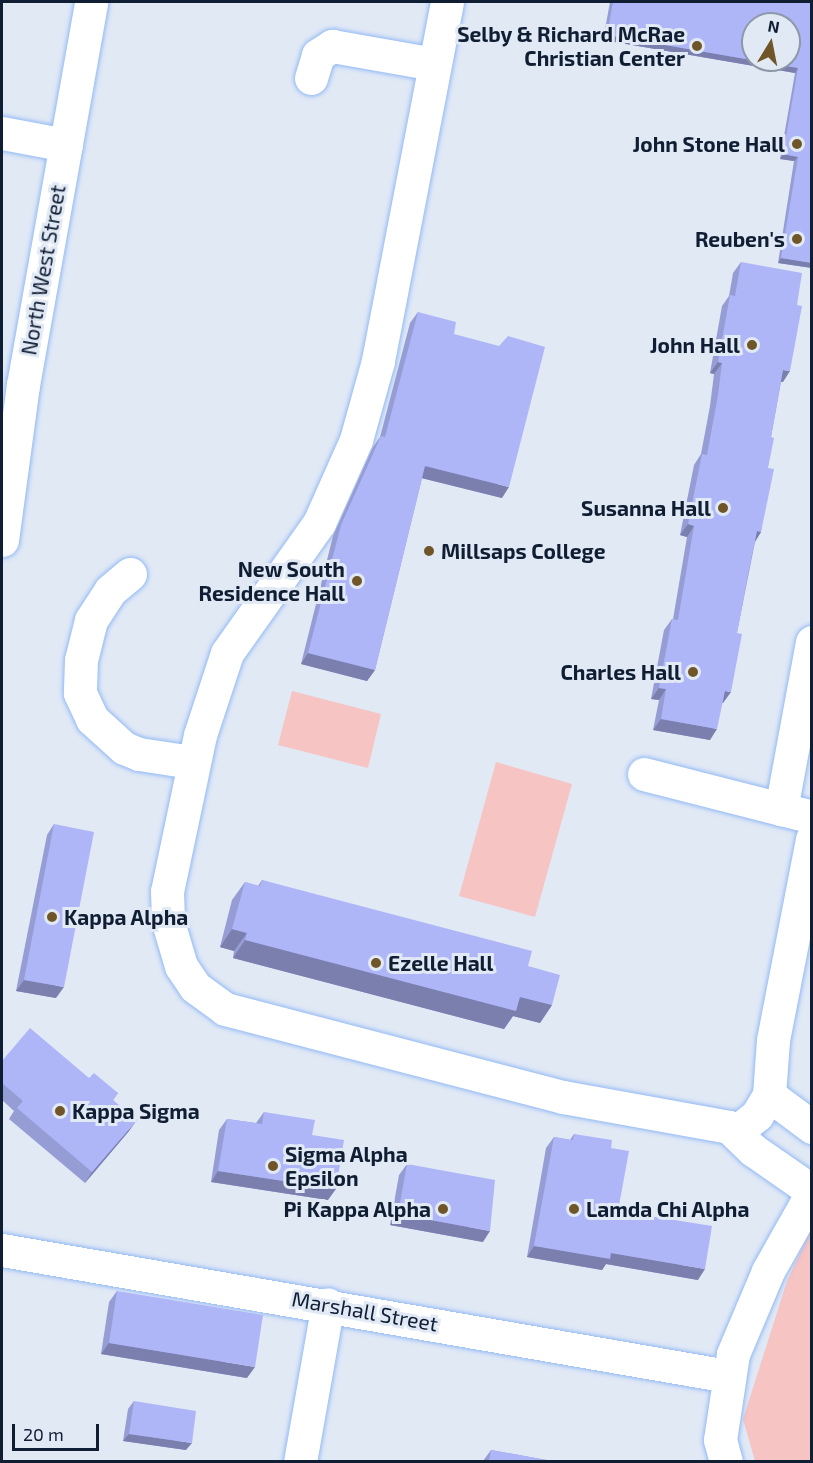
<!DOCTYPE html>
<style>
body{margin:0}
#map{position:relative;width:813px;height:1463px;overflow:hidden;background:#e1e9f5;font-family:"Exo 2",sans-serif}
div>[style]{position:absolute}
.green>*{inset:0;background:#f6c4c3}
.roads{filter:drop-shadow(0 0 2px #93baf5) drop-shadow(0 0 2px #93baf5)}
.minor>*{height:33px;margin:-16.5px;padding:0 16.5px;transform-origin:16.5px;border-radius:16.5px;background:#fff}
.wall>*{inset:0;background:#969dd5}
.shaded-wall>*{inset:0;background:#7a7fae}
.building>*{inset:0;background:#aeb6f8}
.dots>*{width:16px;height:16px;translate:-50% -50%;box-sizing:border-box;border:3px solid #e1e9f5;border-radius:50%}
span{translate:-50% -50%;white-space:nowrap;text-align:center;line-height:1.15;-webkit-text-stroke:6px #e1e9f5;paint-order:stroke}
.poi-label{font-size:21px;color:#101e34;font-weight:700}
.right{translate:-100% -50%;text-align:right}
.left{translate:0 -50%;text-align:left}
.street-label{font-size:21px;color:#101e34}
.frame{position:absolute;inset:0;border:3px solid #101e34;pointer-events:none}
.north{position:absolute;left:741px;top:12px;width:60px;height:60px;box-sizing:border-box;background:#e1e9f5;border:2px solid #8d98a8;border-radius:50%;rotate:10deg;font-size:16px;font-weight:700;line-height:24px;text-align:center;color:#101e34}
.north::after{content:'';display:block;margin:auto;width:21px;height:27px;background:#6f5527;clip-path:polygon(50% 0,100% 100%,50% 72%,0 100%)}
.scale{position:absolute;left:12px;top:1424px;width:87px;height:27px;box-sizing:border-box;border:3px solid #101e34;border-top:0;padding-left:8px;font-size:18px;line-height:21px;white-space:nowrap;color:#101e34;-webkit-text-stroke:4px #e1e9f5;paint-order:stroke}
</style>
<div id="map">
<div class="green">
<div style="clip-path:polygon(292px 691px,381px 714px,368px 768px,278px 745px)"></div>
<div style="clip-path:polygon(496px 762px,572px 784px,535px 917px,459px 896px)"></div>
<div style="clip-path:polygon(811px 1229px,811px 1461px,755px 1461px,743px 1419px,787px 1281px)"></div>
</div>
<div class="roads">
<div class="minor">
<div style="left:447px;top:2px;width:366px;rotate:100.9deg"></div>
<div style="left:378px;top:361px;width:82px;rotate:105.6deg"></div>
<div style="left:356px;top:440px;width:91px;rotate:114deg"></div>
<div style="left:319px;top:523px;width:159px;rotate:125.3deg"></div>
<div style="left:227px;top:653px;width:86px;rotate:108.2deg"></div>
<div style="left:200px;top:735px;width:159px;rotate:101.9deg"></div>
<div style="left:167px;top:891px;width:31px;rotate:88deg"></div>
<div style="left:168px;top:922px;width:46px;rotate:73.5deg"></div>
<div style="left:181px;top:966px;width:25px;rotate:56deg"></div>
<div style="left:195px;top:987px;width:37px;rotate:36deg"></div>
<div style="left:225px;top:1009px;width:349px;rotate:14.6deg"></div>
<div style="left:563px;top:1097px;width:169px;rotate:10.2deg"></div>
<div style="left:729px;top:1127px;width:9px;rotate:36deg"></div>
<div style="left:736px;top:1132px;width:27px;rotate:-39deg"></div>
<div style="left:757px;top:1115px;width:23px;rotate:-59deg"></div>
<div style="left:769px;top:1095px;width:55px;rotate:-85.8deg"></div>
<div style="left:773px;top:1040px;width:205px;rotate:-79deg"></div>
<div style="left:311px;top:78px;width:24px;rotate:-73deg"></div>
<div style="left:318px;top:55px;width:17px;rotate:-33deg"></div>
<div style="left:332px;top:46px;width:104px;rotate:10deg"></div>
<div style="left:2px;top:133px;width:65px;rotate:10.6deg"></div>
<div style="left:2px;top:540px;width:156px;rotate:-82.3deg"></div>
<div style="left:23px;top:385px;width:389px;rotate:-79.9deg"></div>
<div style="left:130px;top:574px;width:26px;rotate:140deg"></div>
<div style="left:110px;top:591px;width:35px;rotate:123deg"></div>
<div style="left:91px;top:620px;width:41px;rotate:104deg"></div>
<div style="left:81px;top:660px;width:33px;rotate:92deg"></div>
<div style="left:80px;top:693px;width:29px;rotate:65deg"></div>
<div style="left:92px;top:719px;width:43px;rotate:42.2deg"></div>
<div style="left:124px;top:748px;width:16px;rotate:22deg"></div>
<div style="left:139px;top:754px;width:54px;rotate:8.6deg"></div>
<div style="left:812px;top:642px;width:170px;rotate:100.5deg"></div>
<div style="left:781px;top:809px;width:32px;rotate:14deg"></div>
<div style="left:644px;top:774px;width:141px;rotate:14.3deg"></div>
<div style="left:769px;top:1095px;width:54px;rotate:36.7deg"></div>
<div style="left:729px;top:1127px;width:33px;rotate:44deg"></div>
<div style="left:753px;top:1150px;width:72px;rotate:34.8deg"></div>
<div style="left:2px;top:1250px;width:737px;rotate:9.85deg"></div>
<div style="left:300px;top:1462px;width:160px;rotate:-80deg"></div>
<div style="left:726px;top:1462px;width:23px;rotate:-105deg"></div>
<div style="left:720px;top:1440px;width:87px;rotate:-81.4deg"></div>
<div style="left:733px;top:1354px;width:90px;rotate:-67.1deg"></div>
<div style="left:768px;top:1271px;width:90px;rotate:-60.6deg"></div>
</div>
</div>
<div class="wall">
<div style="clip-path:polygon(610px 2px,812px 2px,812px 268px,778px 263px,794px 161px,780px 159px,795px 73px,603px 40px)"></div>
<div style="clip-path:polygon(741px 262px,783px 382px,781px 382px,771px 437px,761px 532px,755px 542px,723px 703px,722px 703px,710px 740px,653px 730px,659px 700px,651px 699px,664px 630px,672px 619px,673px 619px,687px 537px,680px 535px,694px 465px,701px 454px,710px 406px,714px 374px,710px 373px,722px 306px,729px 296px,733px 273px)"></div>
<div style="clip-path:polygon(418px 312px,454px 334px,502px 498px,422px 478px,375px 670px,367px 681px,301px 664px,333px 536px,373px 447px,380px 437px,410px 323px)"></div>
<div style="clip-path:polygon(54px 824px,56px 998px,16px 991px,47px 835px)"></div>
<div style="clip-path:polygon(262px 880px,528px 966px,552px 1005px,540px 1023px,513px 1016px,504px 1029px,233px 958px,234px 951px,220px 947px,232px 900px,245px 882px,258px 886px)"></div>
<div style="clip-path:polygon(2px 1061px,89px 1078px,118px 1093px,113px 1100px,129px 1131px,85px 1183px,9px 1119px,14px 1111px,2px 1100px)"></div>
<div style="clip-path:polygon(264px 1112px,312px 1135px,328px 1200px,211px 1182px,219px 1130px,227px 1119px,256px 1123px)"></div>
<div style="clip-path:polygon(574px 1134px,611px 1148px,618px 1211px,698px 1280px,606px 1264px,602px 1270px,527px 1257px,546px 1148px,554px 1137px,570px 1140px)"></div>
<div style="clip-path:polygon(407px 1164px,483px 1242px,390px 1225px,399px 1175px)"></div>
<div style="clip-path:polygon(117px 1291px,247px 1378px,101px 1354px,109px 1302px)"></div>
<div style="clip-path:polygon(134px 1401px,186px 1450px,123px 1441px,128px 1409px)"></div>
<div style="clip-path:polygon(491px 1450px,552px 1461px,483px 1461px)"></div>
</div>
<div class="shaded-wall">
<div style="clip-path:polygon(607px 35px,798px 68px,795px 73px,603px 40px)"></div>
<div style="clip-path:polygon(783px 154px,798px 157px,794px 161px,780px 159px)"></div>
<div style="clip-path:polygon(781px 258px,812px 263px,812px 268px,778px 263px)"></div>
<div style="clip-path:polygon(718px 362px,722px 363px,714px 374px,710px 373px)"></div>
<div style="clip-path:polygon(783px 370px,790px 371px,783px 382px,776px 381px)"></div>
<div style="clip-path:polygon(425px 466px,509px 487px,502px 498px,417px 477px)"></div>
<div style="clip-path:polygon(688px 524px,694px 526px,687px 537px,680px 535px)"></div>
<div style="clip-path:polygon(757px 531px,761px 532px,754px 543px)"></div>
<div style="clip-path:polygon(308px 653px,375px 670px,367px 681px,301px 664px)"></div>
<div style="clip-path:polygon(659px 688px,666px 689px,659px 700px,651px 699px)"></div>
<div style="clip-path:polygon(725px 691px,731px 692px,723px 703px,717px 702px)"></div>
<div style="clip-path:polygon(661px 719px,717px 729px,710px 740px,653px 730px)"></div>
<div style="clip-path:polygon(232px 929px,247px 933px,234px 951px,220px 947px)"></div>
<div style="clip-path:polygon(245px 940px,520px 997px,552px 1005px,540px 1023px,513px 1016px,504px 1029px,233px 958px)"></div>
<div style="clip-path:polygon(24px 980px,64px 987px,56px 998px,16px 991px)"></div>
<div style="clip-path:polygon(137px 1120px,129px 1131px,85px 1183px,92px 1172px)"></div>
<div style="clip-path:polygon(218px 1171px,336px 1189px,328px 1200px,211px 1182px)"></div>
<div style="clip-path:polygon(398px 1214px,490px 1231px,483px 1242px,390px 1225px)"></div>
<div style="clip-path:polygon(534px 1246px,611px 1253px,705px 1269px,698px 1280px,606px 1264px,602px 1270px,527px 1257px)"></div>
<div style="clip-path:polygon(109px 1343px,255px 1367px,247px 1378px,101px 1354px)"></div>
<div style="clip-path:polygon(129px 1434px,192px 1443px,186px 1450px,123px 1441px)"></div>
</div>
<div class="building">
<div style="clip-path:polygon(evenodd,613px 2px,812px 2px,812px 263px,781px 258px,798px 157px,783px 154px,798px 68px,607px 35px,613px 2px,753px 24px,789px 24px,789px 60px,753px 60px,753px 24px)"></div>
<div style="clip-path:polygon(741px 262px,802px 273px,797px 305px,802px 306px,790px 371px,783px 370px,771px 437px,774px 438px,768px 468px,774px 469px,761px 532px,757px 531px,749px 569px,737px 633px,742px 634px,731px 692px,725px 691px,717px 729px,661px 719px,666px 689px,659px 688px,672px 619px,678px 620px,694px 526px,688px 524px,702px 454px,707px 455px,718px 395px,722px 363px,718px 362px,730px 295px,735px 296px)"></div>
<div style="clip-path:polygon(418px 312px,456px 322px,454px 334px,499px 346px,508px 336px,545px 347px,509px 487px,425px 466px,375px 670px,308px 653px,341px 525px,381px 436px,385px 437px)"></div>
<div style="clip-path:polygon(54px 824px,94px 832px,64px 987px,24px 980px)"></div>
<div style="clip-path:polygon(262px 880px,532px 951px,528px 966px,560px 975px,552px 1005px,520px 997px,516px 1011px,245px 940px,247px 933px,232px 929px,245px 882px,260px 886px)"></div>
<div style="clip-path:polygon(30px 1028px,89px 1078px,94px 1073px,118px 1093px,113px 1100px,137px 1120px,92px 1172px,17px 1108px,23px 1101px,2px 1083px,2px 1061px)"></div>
<div style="clip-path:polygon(264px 1112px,315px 1120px,312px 1135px,344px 1140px,336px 1189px,218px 1171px,227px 1119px,262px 1124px)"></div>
<div style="clip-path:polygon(574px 1134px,612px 1140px,611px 1148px,629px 1151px,618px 1211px,712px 1226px,705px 1269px,611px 1253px,610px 1259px,534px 1246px,554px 1137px,573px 1140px)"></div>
<div style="clip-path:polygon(407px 1164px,495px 1180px,490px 1231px,398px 1214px)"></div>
<div style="clip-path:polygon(117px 1291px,263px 1315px,255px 1367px,109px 1343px)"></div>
<div style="clip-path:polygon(134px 1401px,196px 1411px,192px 1443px,129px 1434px)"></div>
<div style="clip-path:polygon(491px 1450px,552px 1461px,489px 1461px)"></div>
</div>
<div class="dots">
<div style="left:697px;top:46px;background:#6f5527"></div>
<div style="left:797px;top:144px;background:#6f5527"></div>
<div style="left:797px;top:239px;background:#6f5527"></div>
<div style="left:752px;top:345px;background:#6f5527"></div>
<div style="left:723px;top:508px;background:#6f5527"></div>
<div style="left:429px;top:551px;background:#6f5527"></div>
<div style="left:357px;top:581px;background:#6f5527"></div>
<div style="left:693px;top:672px;background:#6f5527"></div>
<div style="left:52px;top:917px;background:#6f5527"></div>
<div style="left:376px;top:963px;background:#6f5527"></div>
<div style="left:60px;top:1111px;background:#6f5527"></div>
<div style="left:273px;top:1166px;background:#6f5527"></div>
<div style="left:443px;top:1209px;background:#6f5527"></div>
<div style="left:574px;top:1209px;background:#6f5527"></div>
</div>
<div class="poi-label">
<span class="right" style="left:685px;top:46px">Selby &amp; Richard McRae<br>Christian Center</span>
<span class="right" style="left:785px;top:144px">John Stone Hall</span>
<span class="right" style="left:785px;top:239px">Reuben's</span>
<span class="right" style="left:740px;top:345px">John Hall</span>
<span class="right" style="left:711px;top:508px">Susanna Hall</span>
<span class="left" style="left:441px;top:551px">Millsaps College</span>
<span class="right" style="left:345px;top:581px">New South<br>Residence Hall</span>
<span class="right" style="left:681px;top:672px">Charles Hall</span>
<span class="left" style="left:64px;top:917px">Kappa Alpha</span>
<span class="left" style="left:388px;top:963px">Ezelle Hall</span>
<span class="left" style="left:72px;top:1111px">Kappa Sigma</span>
<span class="left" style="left:285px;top:1166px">Sigma Alpha<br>Epsilon</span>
<span class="right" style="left:431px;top:1209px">Pi Kappa Alpha</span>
<span class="left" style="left:586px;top:1209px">Lamda Chi Alpha</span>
</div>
<div class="street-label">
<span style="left:43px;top:270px;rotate:-80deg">North West Street</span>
<span style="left:365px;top:1311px;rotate:10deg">Marshall Street</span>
</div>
<div class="frame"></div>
<div class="north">N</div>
<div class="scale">20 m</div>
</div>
